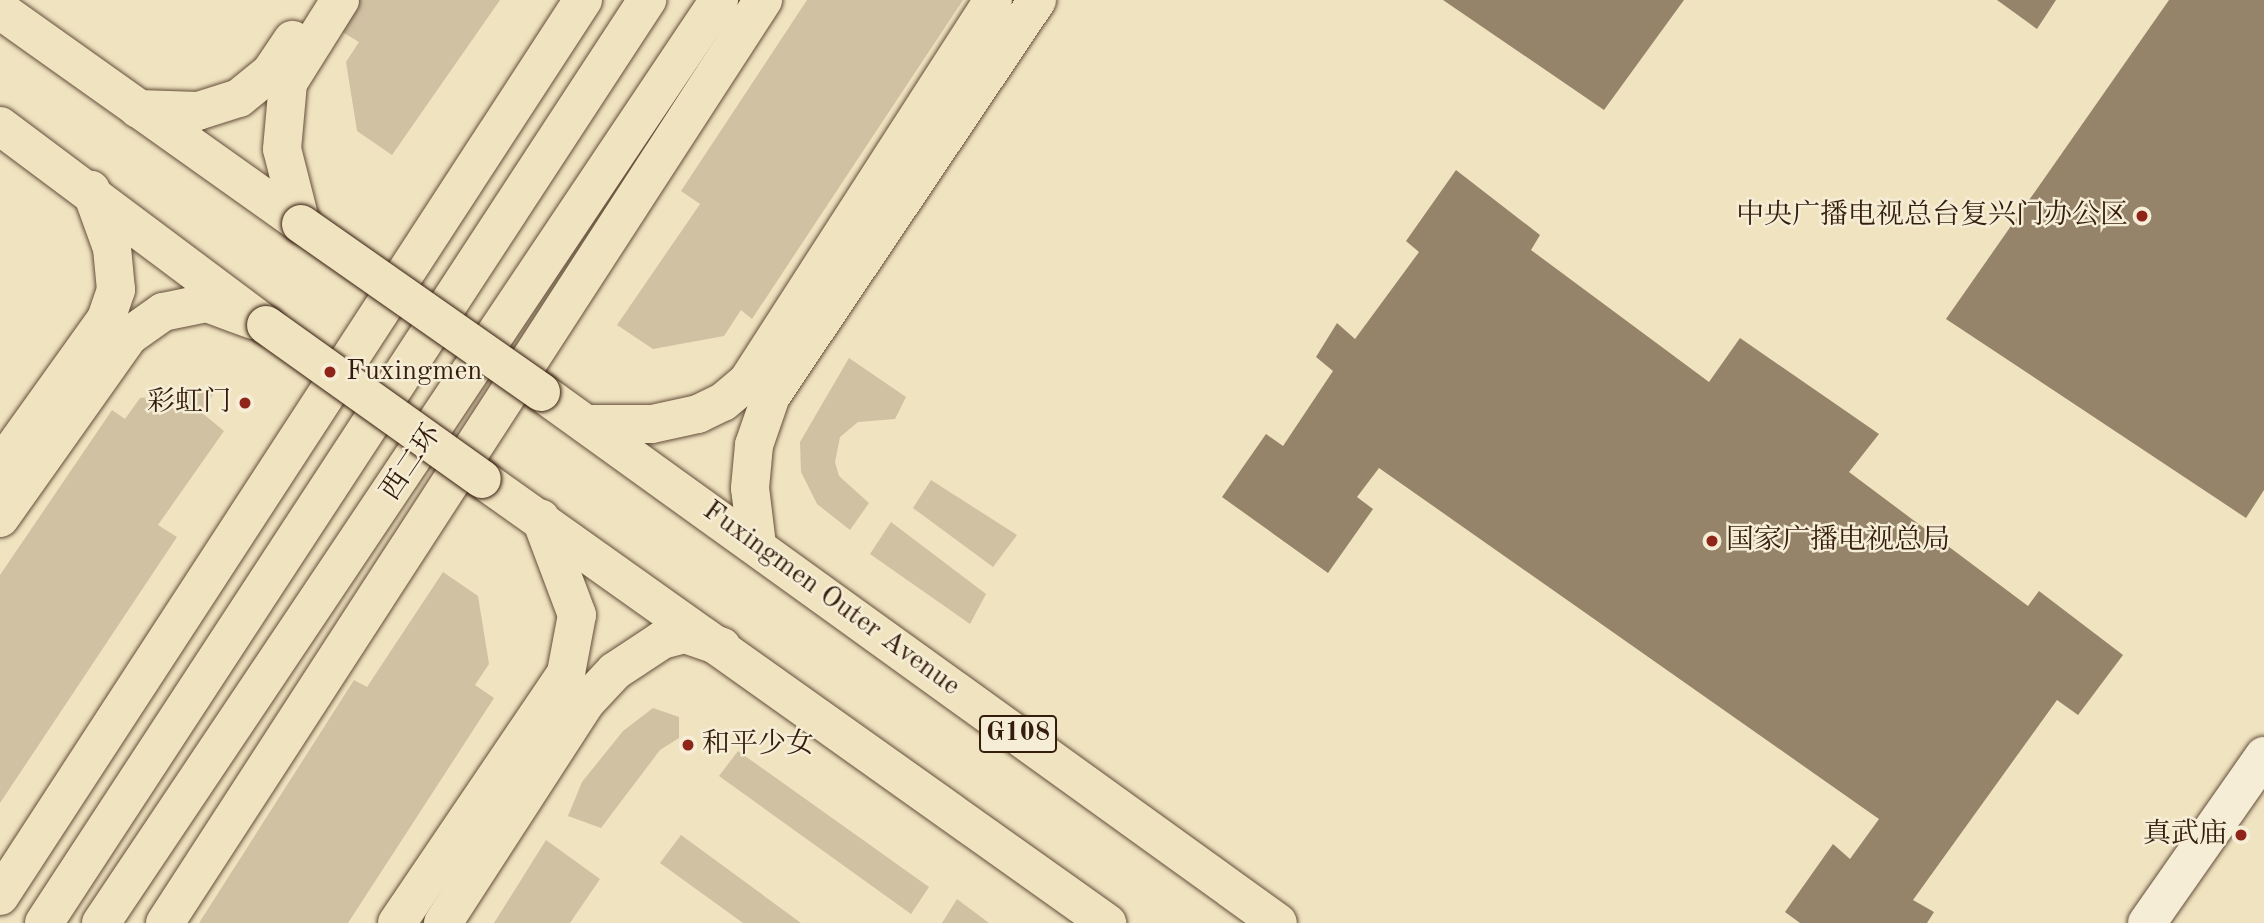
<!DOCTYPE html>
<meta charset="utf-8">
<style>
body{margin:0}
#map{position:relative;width:2264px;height:923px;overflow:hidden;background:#f0e3c0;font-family:"Old Standard TT","Noto Serif SC",serif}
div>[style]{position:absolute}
.green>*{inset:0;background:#d0c1a2}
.building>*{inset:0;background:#96846a}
.roads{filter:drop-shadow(0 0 2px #644e3a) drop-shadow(0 0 2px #644e3a)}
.tertiary>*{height:38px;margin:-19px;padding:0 19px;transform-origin:19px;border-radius:19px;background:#f5edd6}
.primary>*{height:38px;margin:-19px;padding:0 19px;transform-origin:19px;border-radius:19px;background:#f0e3c0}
.trunk>*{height:38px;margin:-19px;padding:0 19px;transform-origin:19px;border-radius:19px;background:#f0e3c0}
.bridges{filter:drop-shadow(0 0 2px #351d0d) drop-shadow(0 0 2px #351d0d)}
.trunk-bridge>*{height:38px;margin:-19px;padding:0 19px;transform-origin:19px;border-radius:19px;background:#f0e3c0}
.dots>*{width:19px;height:19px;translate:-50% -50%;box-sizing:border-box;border:4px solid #f5edd6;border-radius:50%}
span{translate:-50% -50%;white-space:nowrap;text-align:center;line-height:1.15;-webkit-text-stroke:5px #f5edd6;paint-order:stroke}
.shield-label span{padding:2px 5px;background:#f5edd6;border:2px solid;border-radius:5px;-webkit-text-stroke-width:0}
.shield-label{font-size:26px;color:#351d0d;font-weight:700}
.poi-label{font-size:28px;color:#351d0d}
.right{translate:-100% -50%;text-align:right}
.left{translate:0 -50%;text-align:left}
.street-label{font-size:28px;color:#351d0d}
</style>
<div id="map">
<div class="green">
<div style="clip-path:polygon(358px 0,500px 0,392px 155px,357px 131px,346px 62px,359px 42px,339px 30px)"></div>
<div style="clip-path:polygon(807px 0,963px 0,752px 319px,741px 310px,724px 336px,653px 349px,617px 325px,700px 204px,681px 191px)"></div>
<div style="clip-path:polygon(849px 358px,906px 397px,895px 419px,858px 422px,840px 437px,835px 462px,839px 476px,869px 503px,850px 530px,817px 504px,801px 472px,800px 442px)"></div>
<div style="clip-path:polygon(216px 390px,201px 412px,224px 431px,158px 525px,177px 537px,0 803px,0 575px,112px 410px,125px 419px,140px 398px)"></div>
<div style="clip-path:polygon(931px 480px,1017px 535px,993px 567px,913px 508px)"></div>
<div style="clip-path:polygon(891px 522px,986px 594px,970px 624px,870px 554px)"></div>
<div style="clip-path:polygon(443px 572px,478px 596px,489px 664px,475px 685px,494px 698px,348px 923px,199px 923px,354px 680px,367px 687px)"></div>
<div style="clip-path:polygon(653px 708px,679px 717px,679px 738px,660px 750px,601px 828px,568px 816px,582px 782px,623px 731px)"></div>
<div style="clip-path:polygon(738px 751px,929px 887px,911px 914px,719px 776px)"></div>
<div style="clip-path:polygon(681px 835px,801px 923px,743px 923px,660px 863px)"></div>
<div style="clip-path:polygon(546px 840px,600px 879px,570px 923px,494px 923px)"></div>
<div style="clip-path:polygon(957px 899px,989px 923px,942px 923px)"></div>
</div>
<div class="building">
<div style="clip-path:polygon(1443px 0,1684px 0,1604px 110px)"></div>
<div style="clip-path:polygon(1997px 0,2056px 0,2037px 29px)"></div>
<div style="clip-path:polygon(2169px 0,2264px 0,2264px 490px,2246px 518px,1946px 319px)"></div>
<div style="clip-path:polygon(1456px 170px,1540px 235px,1531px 250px,1709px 382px,1740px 338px,1879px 434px,1849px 472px,2028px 606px,2039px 591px,2123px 655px,2078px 715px,2057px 700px,1913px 900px,1934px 912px,1927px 923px,1800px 923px,1785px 912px,1833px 844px,1850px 859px,1879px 819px,1379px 468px,1357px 497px,1373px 509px,1328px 573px,1222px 497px,1266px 434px,1283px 446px,1333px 371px,1316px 357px,1337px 323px,1355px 339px,1419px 252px,1406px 241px)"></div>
</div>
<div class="roads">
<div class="tertiary">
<div style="left:2147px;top:923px;width:204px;rotate:-55deg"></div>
</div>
<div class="primary">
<div style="left:138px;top:109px;width:60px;rotate:1.9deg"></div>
<div style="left:198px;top:111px;width:43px;rotate:-17.6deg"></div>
<div style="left:239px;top:98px;width:40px;rotate:-39deg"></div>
<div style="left:270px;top:73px;width:40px;rotate:-56deg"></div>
<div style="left:301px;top:224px;width:77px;rotate:-104.2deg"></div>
<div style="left:282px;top:149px;width:66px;rotate:-84.8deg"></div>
<div style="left:288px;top:83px;width:98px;rotate:-57.9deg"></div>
<div style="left:586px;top:424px;width:66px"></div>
<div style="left:652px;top:424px;width:47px;rotate:-12.3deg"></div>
<div style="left:698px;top:414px;width:28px;rotate:-26deg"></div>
<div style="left:723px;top:402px;width:31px;rotate:-40deg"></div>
<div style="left:747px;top:382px;width:454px;rotate:-57.2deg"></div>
<div style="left:0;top:467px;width:182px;rotate:-54.4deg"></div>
<div style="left:106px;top:319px;width:31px;rotate:-71deg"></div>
<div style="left:116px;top:290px;width:42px;rotate:-95.4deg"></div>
<div style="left:112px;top:248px;width:62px;rotate:-109.9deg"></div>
<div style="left:0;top:518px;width:223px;rotate:-54.7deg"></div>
<div style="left:129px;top:336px;width:42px;rotate:-35.2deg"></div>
<div style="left:163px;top:312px;width:45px;rotate:-11.6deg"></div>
<div style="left:207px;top:303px;width:49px;rotate:20.3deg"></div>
<div style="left:757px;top:545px;width:57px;rotate:-97deg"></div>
<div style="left:750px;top:488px;width:43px;rotate:-84.7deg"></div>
<div style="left:754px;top:445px;width:52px;rotate:-70.9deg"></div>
<div style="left:771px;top:396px;width:477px;rotate:-56.1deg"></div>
<div style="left:0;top:896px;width:1069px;rotate:-56.95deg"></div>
<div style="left:165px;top:923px;width:1100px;rotate:-57.06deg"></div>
<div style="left:397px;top:923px;width:302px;rotate:-55.9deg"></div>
<div style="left:566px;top:673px;width:59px;rotate:-79.3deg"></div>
<div style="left:577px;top:615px;width:103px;rotate:-110.6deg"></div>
<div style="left:443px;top:923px;width:263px;rotate:-57.1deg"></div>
<div style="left:586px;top:702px;width:42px;rotate:-46.9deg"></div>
<div style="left:615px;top:671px;width:56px;rotate:-33.4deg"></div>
<div style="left:662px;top:640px;width:24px;rotate:-15deg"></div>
<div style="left:685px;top:634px;width:39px;rotate:19deg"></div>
</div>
<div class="trunk">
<div style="left:0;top:10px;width:369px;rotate:35.4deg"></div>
<div style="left:0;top:126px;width:332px;rotate:36.8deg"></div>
<div style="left:541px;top:392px;width:908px;rotate:35.77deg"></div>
<div style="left:482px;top:479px;width:767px;rotate:35.39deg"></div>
<div style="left:44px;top:923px;width:1103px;rotate:-56.84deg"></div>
<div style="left:101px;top:923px;width:1111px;rotate:-56.2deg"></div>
</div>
</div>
<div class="bridges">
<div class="trunk-bridge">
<div style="left:301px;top:224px;width:293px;rotate:35deg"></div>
<div style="left:266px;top:325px;width:265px;rotate:35.5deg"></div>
</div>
</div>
<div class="dots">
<div style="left:2142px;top:216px;background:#8f2418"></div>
<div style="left:330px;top:372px;background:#8f2418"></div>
<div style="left:245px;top:403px;background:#8f2418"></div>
<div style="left:1712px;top:541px;background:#8f2418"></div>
<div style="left:688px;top:745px;background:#8f2418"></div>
<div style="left:2241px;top:835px;background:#8f2418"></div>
</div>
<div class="shield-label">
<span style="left:1018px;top:734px">G108</span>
</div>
<div class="poi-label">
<span class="right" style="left:2128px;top:216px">中央广播电视总台复兴门办公区</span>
<span class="left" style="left:346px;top:372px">Fuxingmen</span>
<span class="right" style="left:231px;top:403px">彩虹门</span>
<span class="left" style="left:1726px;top:541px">国家广播电视总局</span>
<span class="left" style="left:702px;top:745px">和平少女</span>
<span class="right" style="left:2227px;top:835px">真武庙</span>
</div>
<div class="street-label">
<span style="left:412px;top:463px;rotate:-56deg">西二环</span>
<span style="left:831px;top:599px;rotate:36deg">Fuxingmen Outer Avenue</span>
</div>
</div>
